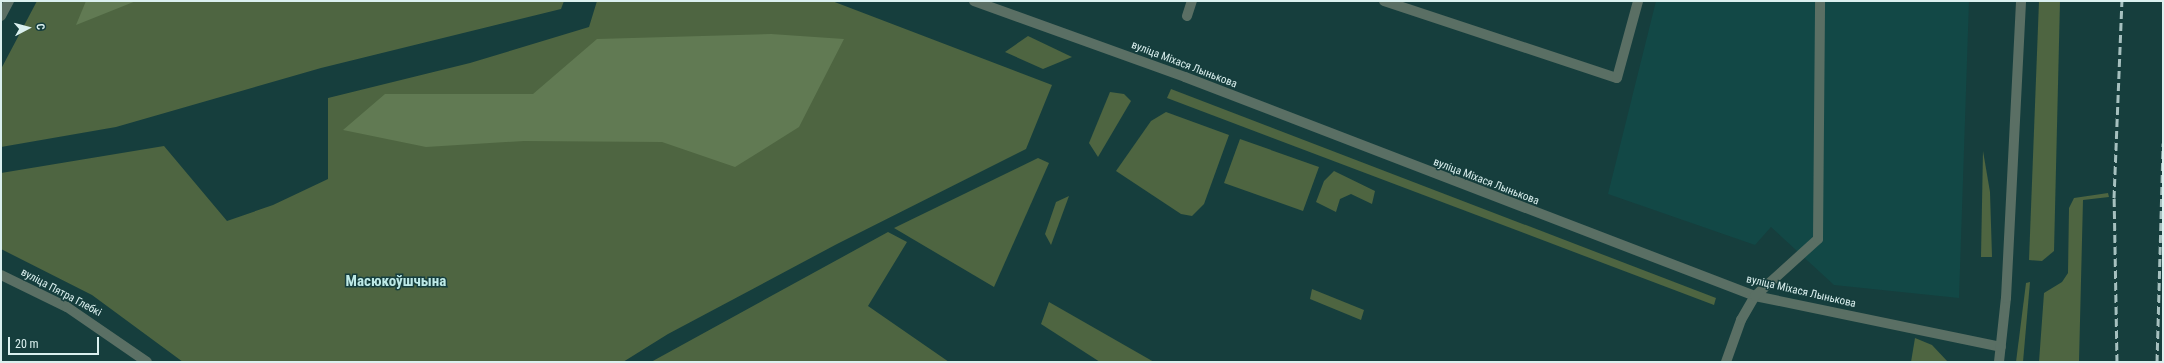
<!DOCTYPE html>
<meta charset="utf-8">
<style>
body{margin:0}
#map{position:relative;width:2164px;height:363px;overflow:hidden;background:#163e3d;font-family:"Roboto Condensed",sans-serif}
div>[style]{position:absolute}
.built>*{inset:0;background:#124846}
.green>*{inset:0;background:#4e6541}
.forest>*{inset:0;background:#617a53}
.minor>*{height:10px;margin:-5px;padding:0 5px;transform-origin:5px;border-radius:5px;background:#5a6f64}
.rail>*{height:3px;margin-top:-1.5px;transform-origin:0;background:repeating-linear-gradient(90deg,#a6c0bf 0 8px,transparent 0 12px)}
span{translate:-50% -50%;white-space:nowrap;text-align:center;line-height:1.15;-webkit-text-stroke:3px #163e3d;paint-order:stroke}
.street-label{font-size:11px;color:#dbf0ef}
.district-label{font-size:15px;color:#bde9e6;font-weight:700}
.frame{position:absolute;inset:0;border:2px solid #dbf0ef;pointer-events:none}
.north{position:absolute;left:8px;top:8px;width:40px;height:40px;-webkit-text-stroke:3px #163e3d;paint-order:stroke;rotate:84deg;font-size:11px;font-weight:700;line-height:16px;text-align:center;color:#dbf0ef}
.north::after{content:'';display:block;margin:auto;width:14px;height:18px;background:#dbf0ef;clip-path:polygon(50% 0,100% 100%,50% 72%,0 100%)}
.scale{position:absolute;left:8px;top:337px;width:91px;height:18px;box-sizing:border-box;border:2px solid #dbf0ef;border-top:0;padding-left:5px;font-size:12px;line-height:14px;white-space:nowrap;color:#dbf0ef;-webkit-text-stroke:3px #163e3d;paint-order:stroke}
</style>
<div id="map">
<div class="built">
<div style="clip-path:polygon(1656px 1px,1969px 1px,1959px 298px,1834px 285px,1771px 227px,1755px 245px,1608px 194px)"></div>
</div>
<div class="green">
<div style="clip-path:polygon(37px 1px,564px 1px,561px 9px,321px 68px,116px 127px,1px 147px,1px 69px)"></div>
<div style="clip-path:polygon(597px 1px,832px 1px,1052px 85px,1026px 149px,837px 244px,668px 334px,623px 362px,183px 362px,92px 295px,1px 249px,1px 173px,164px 146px,227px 221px,273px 205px,328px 179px,328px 98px,470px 63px,589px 27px)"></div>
<div style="clip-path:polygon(2039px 1px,2060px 1px,2054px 251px,2042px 261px,2029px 260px)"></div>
<div style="clip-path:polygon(1028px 36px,1072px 57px,1043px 69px,1005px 52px)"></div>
<div style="clip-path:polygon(1171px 89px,1716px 298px,1714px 305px,1167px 98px)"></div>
<div style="clip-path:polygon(1110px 92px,1124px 94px,1131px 101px,1098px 157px,1089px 143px)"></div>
<div style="clip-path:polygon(1166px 112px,1229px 135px,1204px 204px,1192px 216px,1181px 214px,1116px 171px,1151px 121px)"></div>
<div style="clip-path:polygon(1240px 139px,1319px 167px,1303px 211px,1224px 183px)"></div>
<div style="clip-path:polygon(1983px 151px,1990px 192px,1992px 257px,1981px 257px)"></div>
<div style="clip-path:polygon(1038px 158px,1049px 163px,994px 287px,894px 228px)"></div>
<div style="clip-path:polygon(1334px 171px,1375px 191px,1372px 204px,1351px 194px,1340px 199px,1336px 212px,1316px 202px,1324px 181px)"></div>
<div style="clip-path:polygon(2108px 193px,2109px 197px,2083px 200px,2079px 362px,2039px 362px,2044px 293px,2062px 282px,2068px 273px,2069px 208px,2074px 198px)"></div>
<div style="clip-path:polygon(1069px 196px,1051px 245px,1045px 234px,1056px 202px)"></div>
<div style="clip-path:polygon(888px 232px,907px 242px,868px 306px,949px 362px,651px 362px)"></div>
<div style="clip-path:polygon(2030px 282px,2023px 362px,2016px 362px,2026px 283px)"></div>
<div style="clip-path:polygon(1312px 289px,1364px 310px,1361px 320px,1310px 299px)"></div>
<div style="clip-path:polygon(1049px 302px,1154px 362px,1100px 362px,1041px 324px)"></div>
<div style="clip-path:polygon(1915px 338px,1932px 345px,1948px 362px,1911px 362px)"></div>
</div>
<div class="forest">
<div style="clip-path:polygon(86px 1px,136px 1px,76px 25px)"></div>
<div style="clip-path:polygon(771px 34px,844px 39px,799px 127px,735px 167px,662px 142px,524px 141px,426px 147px,343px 130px,385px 94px,533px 94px,597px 39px)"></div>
</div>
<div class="minor">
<div style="left:974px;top:1px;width:224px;rotate:19.8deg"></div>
<div style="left:1185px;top:77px;width:611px;rotate:21.02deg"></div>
<div style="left:1755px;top:296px;width:251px;rotate:11.7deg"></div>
<div style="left:1384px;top:1px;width:245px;rotate:18.3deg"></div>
<div style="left:1617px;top:78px;width:80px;rotate:-74.7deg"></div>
<div style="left:1px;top:16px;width:17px;rotate:-62deg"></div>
<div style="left:1187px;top:16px;width:16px;rotate:-72deg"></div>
<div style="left:1px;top:275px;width:73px;rotate:25.9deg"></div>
<div style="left:67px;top:307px;width:97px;rotate:34.5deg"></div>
<div style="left:1726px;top:362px;width:45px;rotate:-70.3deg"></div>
<div style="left:1741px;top:320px;width:28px;rotate:-60deg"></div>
<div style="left:1755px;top:296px;width:85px;rotate:-42.1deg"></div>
<div style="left:1818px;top:239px;width:238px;rotate:-89.5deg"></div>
<div style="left:1999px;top:362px;width:64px;rotate:-83.8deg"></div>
<div style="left:2006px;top:298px;width:297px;rotate:-87.1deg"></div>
</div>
<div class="rail">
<div style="left:2117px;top:362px;width:164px;rotate:-91deg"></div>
<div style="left:2114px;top:198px;width:197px;rotate:-87.7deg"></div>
<div style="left:2157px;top:362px;width:219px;rotate:-88.4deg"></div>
</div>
<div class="street-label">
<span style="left:1184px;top:65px;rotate:21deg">вуліца Міхася Лынькова</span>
<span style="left:1486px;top:182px;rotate:21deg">вуліца Міхася Лынькова</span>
<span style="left:1801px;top:292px;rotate:13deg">вуліца Міхася Лынькова</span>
<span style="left:61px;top:293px;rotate:28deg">вуліца Пятра Глебкі</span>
</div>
<div class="district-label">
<span style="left:396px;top:282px">Масюкоўшчына</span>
</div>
<div class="frame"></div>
<div class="north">С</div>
<div class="scale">20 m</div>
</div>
